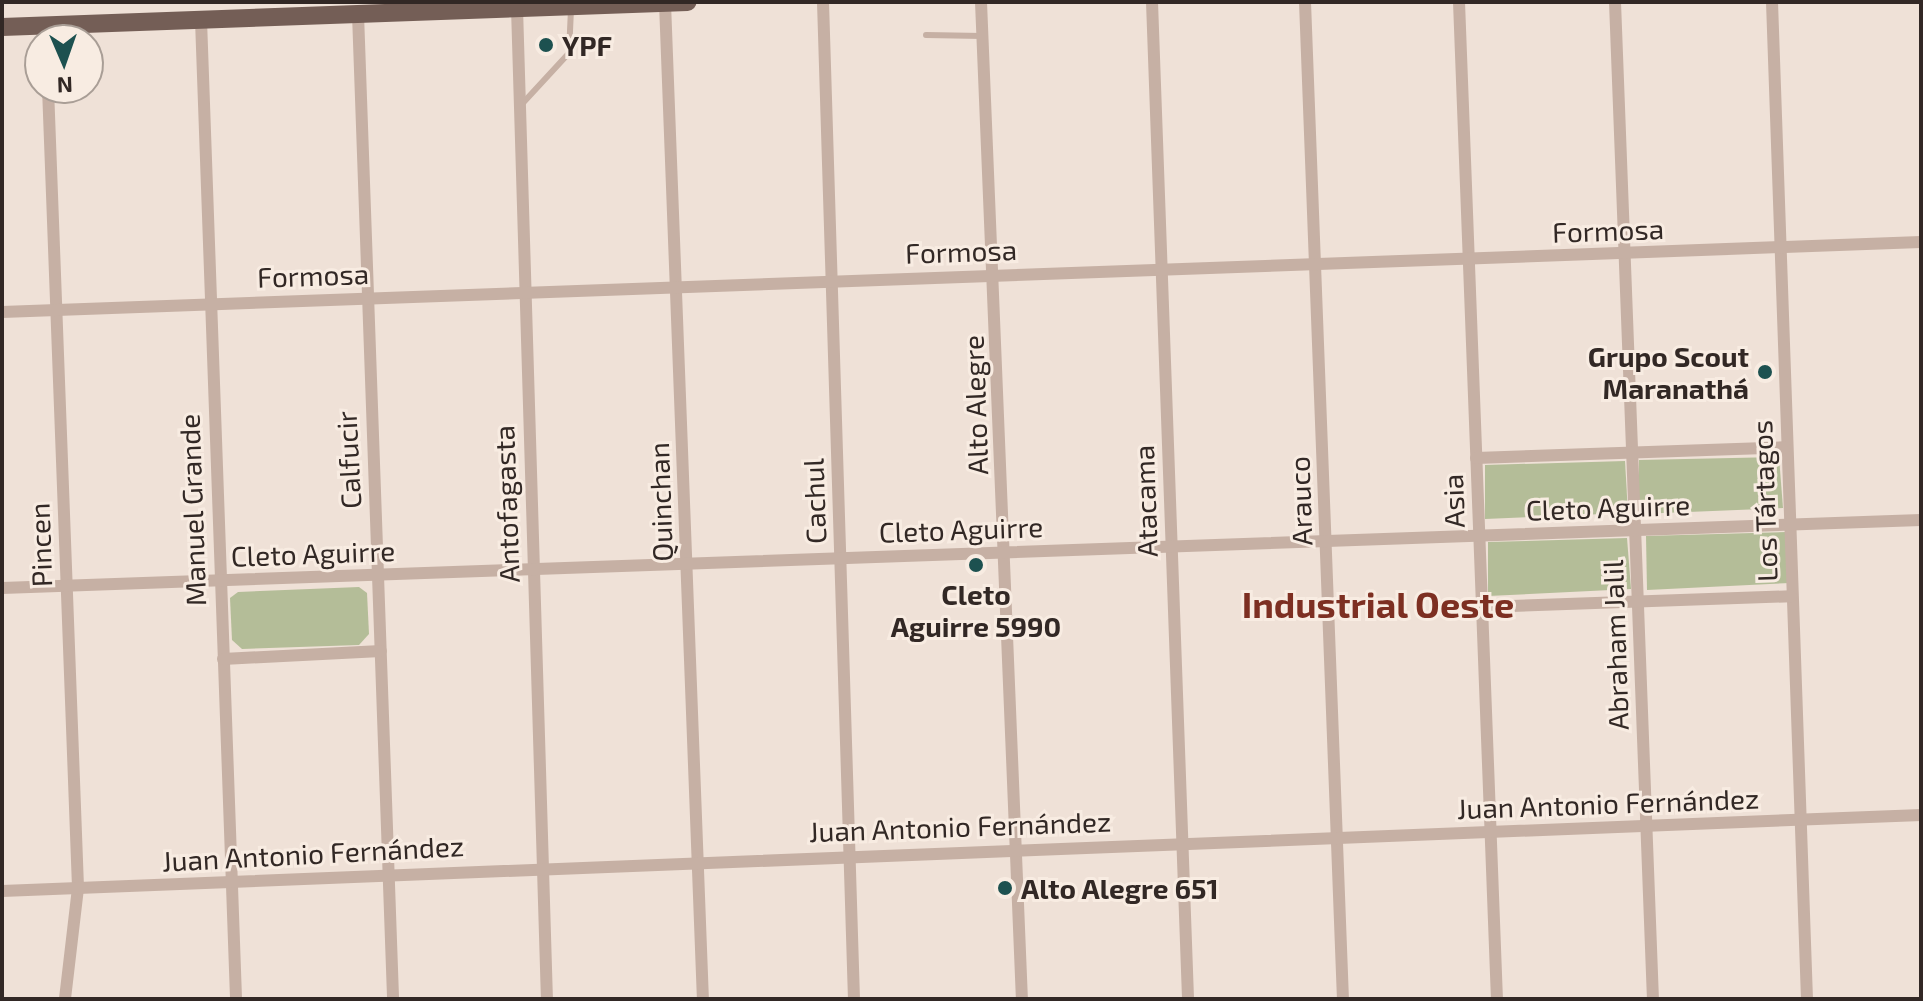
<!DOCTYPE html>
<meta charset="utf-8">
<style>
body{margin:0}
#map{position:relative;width:1923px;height:1001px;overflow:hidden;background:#efe1d7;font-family:"Exo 2",sans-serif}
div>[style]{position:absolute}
.green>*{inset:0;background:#b4bd98}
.lane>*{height:6px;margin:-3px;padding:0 3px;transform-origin:3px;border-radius:3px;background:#c6b0a4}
.street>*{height:12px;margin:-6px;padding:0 6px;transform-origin:6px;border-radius:6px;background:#c6b0a4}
.primary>*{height:18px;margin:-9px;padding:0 9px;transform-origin:9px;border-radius:9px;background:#745e56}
.dots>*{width:22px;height:22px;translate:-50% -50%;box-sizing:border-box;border:4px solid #f8ece2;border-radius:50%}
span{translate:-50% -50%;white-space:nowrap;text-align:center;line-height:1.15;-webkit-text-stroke:6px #f8ece2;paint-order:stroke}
.poi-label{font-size:28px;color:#322825;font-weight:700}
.left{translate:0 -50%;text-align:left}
.right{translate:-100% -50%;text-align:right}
.street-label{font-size:28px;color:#322825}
.district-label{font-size:36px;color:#7d2f22;font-weight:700}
.frame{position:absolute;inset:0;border:4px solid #322825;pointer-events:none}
.north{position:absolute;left:24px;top:24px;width:80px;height:80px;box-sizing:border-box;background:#f8ece2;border:2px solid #a99e96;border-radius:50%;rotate:178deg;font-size:22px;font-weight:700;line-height:32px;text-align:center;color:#322825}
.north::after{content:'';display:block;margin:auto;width:28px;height:36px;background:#1d5150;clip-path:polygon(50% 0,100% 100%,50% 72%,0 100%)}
</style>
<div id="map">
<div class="green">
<div style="clip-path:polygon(1779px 457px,1783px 508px,1639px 514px,1639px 460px)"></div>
<div style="clip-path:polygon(1625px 461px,1628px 513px,1485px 519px,1485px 465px)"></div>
<div style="clip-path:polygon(1786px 532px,1790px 583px,1647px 590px,1646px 536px)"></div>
<div style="clip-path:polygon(1627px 538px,1631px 589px,1488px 596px,1488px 542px)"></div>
<div style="clip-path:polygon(359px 587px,367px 593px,369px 634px,359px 645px,242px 649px,232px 640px,230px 598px,238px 592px)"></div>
</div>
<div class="lane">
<div style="left:926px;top:35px;width:56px;rotate:1deg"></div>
<div style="left:522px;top:104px;width:69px;rotate:-47.3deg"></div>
<div style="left:569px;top:53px;width:44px;rotate:-87.4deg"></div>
</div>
<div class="street">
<div style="left:823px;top:2px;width:997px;rotate:88.22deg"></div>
<div style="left:981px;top:2px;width:998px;rotate:87.65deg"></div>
<div style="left:1152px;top:2px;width:998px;rotate:87.93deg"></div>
<div style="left:1305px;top:2px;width:998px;rotate:87.82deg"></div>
<div style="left:1459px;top:2px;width:998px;rotate:87.82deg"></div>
<div style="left:1615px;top:2px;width:998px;rotate:87.82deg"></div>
<div style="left:1772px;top:2px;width:998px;rotate:87.99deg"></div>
<div style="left:665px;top:3px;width:997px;rotate:87.82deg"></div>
<div style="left:517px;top:8px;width:991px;rotate:88.27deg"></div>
<div style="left:358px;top:14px;width:986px;rotate:87.96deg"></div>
<div style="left:201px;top:20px;width:980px;rotate:87.95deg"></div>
<div style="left:48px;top:88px;width:801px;rotate:87.85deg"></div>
<div style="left:78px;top:888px;width:112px;rotate:96.7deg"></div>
<div style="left:2px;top:312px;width:1920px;rotate:-2.09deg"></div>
<div style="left:1476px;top:458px;width:309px;rotate:-2deg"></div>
<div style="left:2px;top:588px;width:1920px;rotate:-2.03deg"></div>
<div style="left:1482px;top:607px;width:309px;rotate:-2deg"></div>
<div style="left:223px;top:659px;width:158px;rotate:-2.9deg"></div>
<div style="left:2px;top:891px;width:1921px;rotate:-2.27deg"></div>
</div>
<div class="primary">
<div style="left:2px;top:27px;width:686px;rotate:-2.09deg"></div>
</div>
<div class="dots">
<div style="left:546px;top:45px;background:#1d5150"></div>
<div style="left:1765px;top:372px;background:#1d5150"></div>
<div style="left:976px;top:565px;background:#1d5150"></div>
<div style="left:1005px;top:888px;background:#1d5150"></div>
</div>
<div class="poi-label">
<span class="left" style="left:562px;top:45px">YPF</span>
<span class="right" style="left:1749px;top:372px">Grupo Scout<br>Maranathá</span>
<span style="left:976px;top:610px">Cleto<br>Aguirre 5990</span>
<span class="left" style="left:1021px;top:888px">Alto Alegre 651</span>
</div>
<div class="street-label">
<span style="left:1608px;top:230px;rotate:-2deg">Formosa</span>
<span style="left:961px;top:251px;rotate:-2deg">Formosa</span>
<span style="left:313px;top:275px;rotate:-2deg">Formosa</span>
<span style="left:975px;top:405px;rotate:-92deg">Alto Alegre</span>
<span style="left:348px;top:460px;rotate:-93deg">Calfucir</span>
<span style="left:814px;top:501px;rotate:-92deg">Cachul</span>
<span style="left:1145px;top:501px;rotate:-92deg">Atacama</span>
<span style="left:1300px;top:501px;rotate:-92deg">Arauco</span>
<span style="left:1453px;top:501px;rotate:-92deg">Asia</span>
<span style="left:1764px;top:501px;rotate:-92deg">Los Tártagos</span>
<span style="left:660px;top:502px;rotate:-92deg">Quinchan</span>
<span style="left:506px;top:504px;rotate:-92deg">Antofagasta</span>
<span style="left:1608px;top:507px;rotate:-2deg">Cleto Aguirre</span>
<span style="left:192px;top:510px;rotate:-92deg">Manuel Grande</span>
<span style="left:961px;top:529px;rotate:-2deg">Cleto Aguirre</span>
<span style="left:40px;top:545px;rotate:-92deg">Pincen</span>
<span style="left:313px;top:553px;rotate:-2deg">Cleto Aguirre</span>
<span style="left:1615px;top:645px;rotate:-92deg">Abraham Jalil</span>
<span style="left:1608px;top:803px;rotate:-2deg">Juan Antonio Fernández</span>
<span style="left:960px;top:826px;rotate:-2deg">Juan Antonio Fernández</span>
<span style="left:313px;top:853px;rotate:-3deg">Juan Antonio Fernández</span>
</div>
<div class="district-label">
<span style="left:1378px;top:604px">Industrial Oeste</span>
</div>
<div class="frame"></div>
<div class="north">N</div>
</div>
